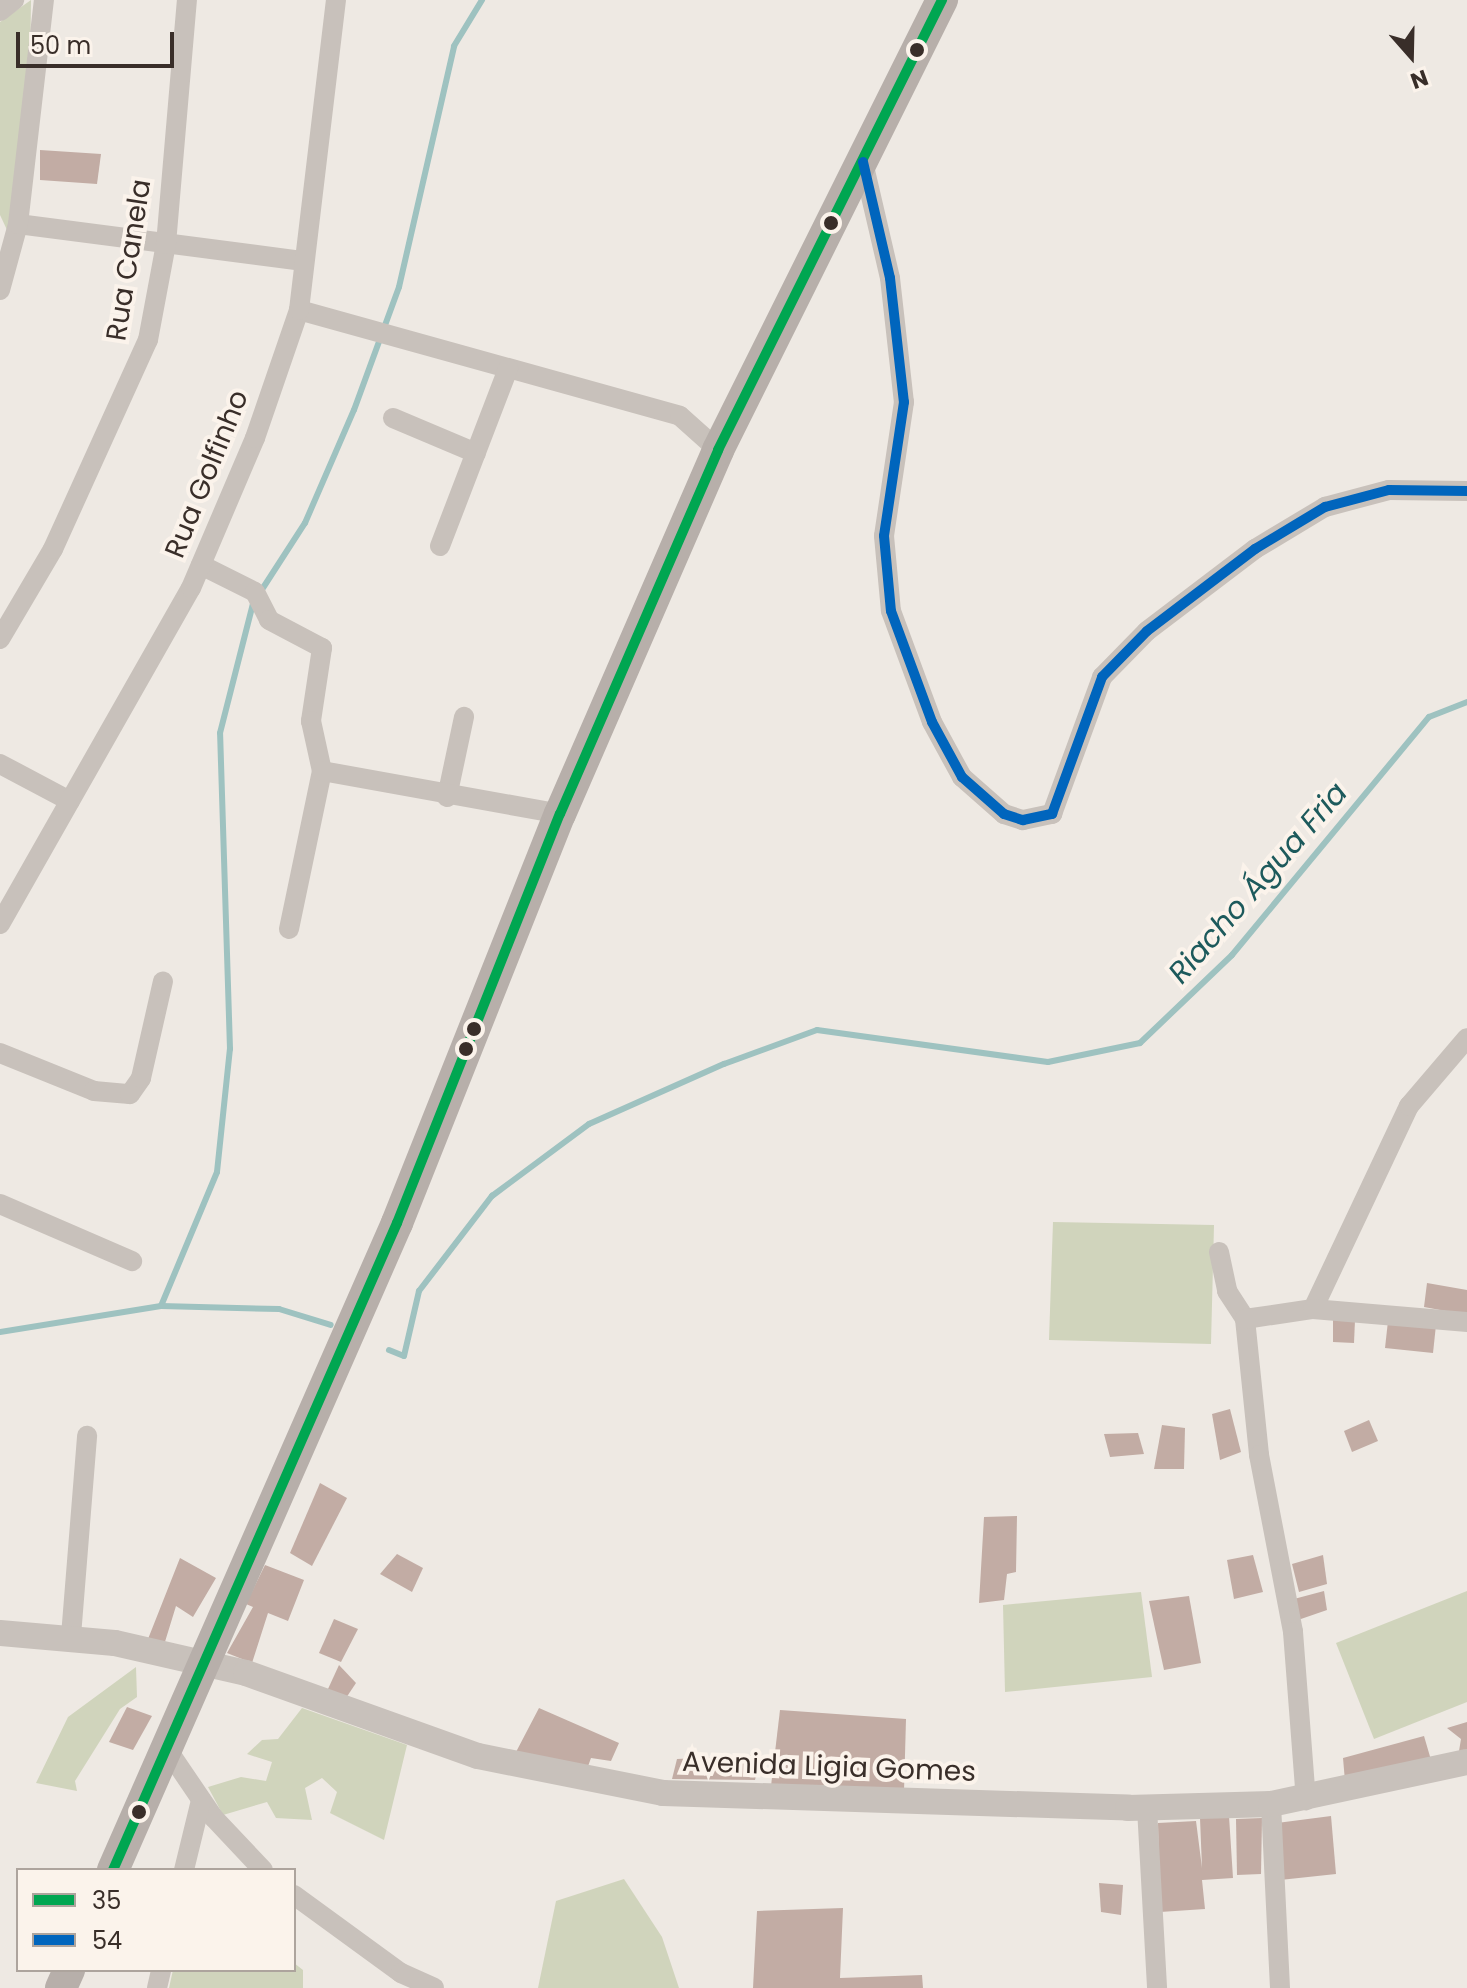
<!DOCTYPE html>
<meta charset="utf-8">
<style>
body{margin:0}
#map{position:relative;width:1467px;height:1988px;overflow:hidden;background:#eee9e3;font-family:Poppins,sans-serif}
div>[style]{position:absolute}
.green>*{inset:0;background:#d0d4bc}
.stream>*{height:6px;margin:-3px;padding:0 3px;transform-origin:3px;border-radius:3px;background:#9ec2c0}
.building>*{inset:0;background:#c2aca4}
.minor>*{height:20px;margin:-10px;padding:0 10px;transform-origin:10px;border-radius:10px;background:#c8c1bb}
.tertiary>*{height:26px;margin:-13px;padding:0 13px;transform-origin:13px;border-radius:13px;background:#c8c1bb}
.primary>*{height:32px;margin:-16px;padding:0 16px;transform-origin:16px;border-radius:16px;background:#b7afaa}
.bus-1>*{height:10px;margin:-5px;padding:0 5px;transform-origin:5px;border-radius:5px;background:#00a651}
.bus-2>*{height:10px;margin:-5px;padding:0 5px;transform-origin:5px;border-radius:5px;background:#0065bd}
.dots>*{width:22px;height:22px;translate:-50% -50%;box-sizing:border-box;border:4px solid #fbf3eb;border-radius:50%}
span{translate:-50% -50%;white-space:nowrap;text-align:center;line-height:1.15;-webkit-text-stroke:8px #fbf3eb;paint-order:stroke}
.street-label{font-size:28px;color:#392e29}
.water-label{font-size:30px;color:#1d5a5c;font-style:italic}
.legend{position:absolute;left:16px;top:1868px;width:280px;height:104px;box-sizing:border-box;background:#fbf3eb;border:2px solid #ada49d;margin:0;padding:10px 14px;list-style:none;font-size:24px;color:#392e29}
.legend li{display:flex;align-items:center;gap:16px;height:40px}
.legend b{width:40px;border:2px solid #ada49d}
.north{position:absolute;left:1371px;top:16px;width:80px;height:80px;-webkit-text-stroke:6px #fbf3eb;paint-order:stroke;rotate:160deg;font-size:22px;font-weight:700;line-height:32px;text-align:center;color:#392e29}
.north::after{content:'';display:block;margin:auto;width:28px;height:36px;background:#392e29;clip-path:polygon(50% 0,100% 100%,50% 72%,0 100%)}
.scale{position:absolute;left:16px;top:32px;width:158px;height:36px;box-sizing:border-box;border:4px solid #392e29;border-top:0;padding-left:10px;font-size:24px;line-height:28px;white-space:nowrap;color:#392e29;-webkit-text-stroke:6px #fbf3eb;paint-order:stroke}
</style>
<div id="map">
<div class="green">
<div style="clip-path:polygon(31px 0,30px 71px,8px 232px,0 215px,0 22px)"></div>
<div style="clip-path:polygon(1053px 1222px,1214px 1225px,1211px 1344px,1049px 1340px)"></div>
<div style="clip-path:polygon(1467px 1591px,1467px 1702px,1374px 1739px,1336px 1643px)"></div>
<div style="clip-path:polygon(1141px 1592px,1152px 1677px,1005px 1692px,1003px 1605px)"></div>
<div style="clip-path:polygon(136px 1667px,137px 1697px,120px 1709px,75px 1781px,77px 1791px,36px 1783px,68px 1717px)"></div>
<div style="clip-path:polygon(302px 1708px,407px 1745px,384px 1840px,330px 1813px,337px 1792px,322px 1778px,305px 1788px,312px 1820px,276px 1818px,267px 1802px,223px 1815px,208px 1787px,241px 1777px,266px 1781px,272px 1762px,247px 1754px,262px 1740px,278px 1739px)"></div>
<div style="clip-path:polygon(624px 1879px,662px 1937px,679px 1988px,538px 1988px,556px 1901px)"></div>
<div style="clip-path:polygon(294px 1963px,303px 1970px,303px 1988px,169px 1988px,173px 1970px,294px 1970px)"></div>
</div>
<div class="stream">
<div style="left:261px;top:591px;width:81px;rotate:-57.1deg"></div>
<div style="left:305px;top:523px;width:123px;rotate:-66.6deg"></div>
<div style="left:354px;top:410px;width:131px;rotate:-69.9deg"></div>
<div style="left:399px;top:287px;width:247px;rotate:-77.1deg"></div>
<div style="left:454px;top:46px;width:54px;rotate:-58.7deg"></div>
<div style="left:161px;top:1306px;width:145px;rotate:-67.3deg"></div>
<div style="left:217px;top:1172px;width:124px;rotate:-84deg"></div>
<div style="left:230px;top:1049px;width:316px;rotate:-91.8deg"></div>
<div style="left:220px;top:733px;width:137px;rotate:-75.7deg"></div>
<div style="left:0;top:1332px;width:163px;rotate:-9.2deg"></div>
<div style="left:161px;top:1306px;width:118px;rotate:1.5deg"></div>
<div style="left:279px;top:1309px;width:54px;rotate:17.1deg"></div>
<div style="left:389px;top:1350px;width:16px;rotate:22deg"></div>
<div style="left:404px;top:1356px;width:67px;rotate:-77deg"></div>
<div style="left:419px;top:1291px;width:120px;rotate:-52.5deg"></div>
<div style="left:492px;top:1196px;width:121px;rotate:-36.6deg"></div>
<div style="left:589px;top:1124px;width:148px;rotate:-24deg"></div>
<div style="left:724px;top:1064px;width:99px;rotate:-20.1deg"></div>
<div style="left:817px;top:1030px;width:233px;rotate:7.9deg"></div>
<div style="left:1048px;top:1062px;width:94px;rotate:-11.7deg"></div>
<div style="left:1140px;top:1043px;width:127px;rotate:-43.7deg"></div>
<div style="left:1232px;top:955px;width:309px;rotate:-50.4deg"></div>
<div style="left:1429px;top:717px;width:41px;rotate:-21.5deg"></div>
</div>
<div class="building">
<div style="clip-path:polygon(40px 150px,101px 154px,97px 184px,40px 180px)"></div>
<div style="clip-path:polygon(1427px 1283px,1467px 1290px,1467px 1315px,1424px 1307px)"></div>
<div style="clip-path:polygon(1333px 1320px,1355px 1320px,1354px 1343px,1333px 1342px)"></div>
<div style="clip-path:polygon(1388px 1321px,1436px 1325px,1433px 1353px,1385px 1348px)"></div>
<div style="clip-path:polygon(1230px 1409px,1241px 1452px,1220px 1460px,1212px 1414px)"></div>
<div style="clip-path:polygon(1369px 1420px,1378px 1441px,1352px 1452px,1344px 1431px)"></div>
<div style="clip-path:polygon(1162px 1425px,1185px 1428px,1184px 1469px,1154px 1469px)"></div>
<div style="clip-path:polygon(1138px 1433px,1144px 1454px,1110px 1457px,1104px 1434px)"></div>
<div style="clip-path:polygon(320px 1483px,347px 1498px,312px 1566px,290px 1553px)"></div>
<div style="clip-path:polygon(1017px 1516px,1016px 1572px,1007px 1574px,1004px 1600px,979px 1603px,984px 1517px)"></div>
<div style="clip-path:polygon(397px 1554px,423px 1568px,412px 1592px,380px 1574px)"></div>
<div style="clip-path:polygon(1253px 1555px,1263px 1592px,1234px 1599px,1227px 1560px)"></div>
<div style="clip-path:polygon(1323px 1555px,1327px 1584px,1299px 1592px,1292px 1564px)"></div>
<div style="clip-path:polygon(180px 1558px,216px 1578px,193px 1617px,176px 1606px,164px 1645px,148px 1639px)"></div>
<div style="clip-path:polygon(265px 1565px,304px 1580px,288px 1621px,268px 1613px,252px 1663px,227px 1653px,253px 1607px,246px 1604px)"></div>
<div style="clip-path:polygon(1324px 1591px,1327px 1610px,1298px 1620px,1294px 1599px)"></div>
<div style="clip-path:polygon(1189px 1596px,1201px 1663px,1164px 1670px,1149px 1601px)"></div>
<div style="clip-path:polygon(334px 1619px,358px 1629px,341px 1662px,319px 1653px)"></div>
<div style="clip-path:polygon(339px 1665px,356px 1683px,346px 1698px,328px 1689px)"></div>
<div style="clip-path:polygon(127px 1707px,152px 1716px,133px 1750px,109px 1742px)"></div>
<div style="clip-path:polygon(539px 1708px,619px 1743px,611px 1761px,591px 1758px,587px 1769px,516px 1752px)"></div>
<div style="clip-path:polygon(780px 1710px,906px 1719px,904px 1791px,771px 1786px)"></div>
<div style="clip-path:polygon(1467px 1722px,1467px 1755px,1458px 1757px,1461px 1739px,1447px 1728px)"></div>
<div style="clip-path:polygon(1424px 1736px,1431px 1760px,1345px 1781px,1343px 1758px)"></div>
<div style="clip-path:polygon(761px 1755px,755px 1780px,672px 1779px,677px 1759px)"></div>
<div style="clip-path:polygon(1229px 1816px,1233px 1878px,1202px 1880px,1205px 1909px,1160px 1912px,1158px 1823px,1196px 1821px,1202px 1868px,1200px 1818px)"></div>
<div style="clip-path:polygon(1331px 1816px,1336px 1874px,1280px 1880px,1277px 1823px)"></div>
<div style="clip-path:polygon(1262px 1818px,1261px 1874px,1237px 1875px,1236px 1819px)"></div>
<div style="clip-path:polygon(1099px 1883px,1123px 1885px,1121px 1915px,1101px 1912px)"></div>
<div style="clip-path:polygon(843px 1908px,840px 1978px,922px 1975px,923px 1988px,753px 1988px,757px 1911px)"></div>
</div>
<div class="minor">
<div style="left:0;top:11px;width:18px;rotate:-38deg"></div>
<div style="left:863px;top:162px;width:119px;rotate:76.9deg"></div>
<div style="left:890px;top:278px;width:125px;rotate:83.6deg"></div>
<div style="left:904px;top:402px;width:135px;rotate:98.5deg"></div>
<div style="left:884px;top:536px;width:75px;rotate:84.7deg"></div>
<div style="left:891px;top:611px;width:118px;rotate:69.7deg"></div>
<div style="left:932px;top:722px;width:63px;rotate:61.4deg"></div>
<div style="left:962px;top:777px;width:56px;rotate:41.4deg"></div>
<div style="left:1004px;top:814px;width:20px;rotate:18deg"></div>
<div style="left:1023px;top:820px;width:30px;rotate:-12deg"></div>
<div style="left:1052px;top:814px;width:146px;rotate:-69.9deg"></div>
<div style="left:1102px;top:677px;width:64px;rotate:-45.6deg"></div>
<div style="left:1147px;top:631px;width:136px;rotate:-37.2deg"></div>
<div style="left:1255px;top:549px;width:82px;rotate:-31deg"></div>
<div style="left:1325px;top:507px;width:66px;rotate:-14.9deg"></div>
<div style="left:1389px;top:490px;width:78px;rotate:0.7deg"></div>
<div style="left:18px;top:224px;width:288px;rotate:7.4deg"></div>
<div style="left:0;top:290px;width:68px;rotate:-74.7deg"></div>
<div style="left:18px;top:224px;width:226px;rotate:-83.4deg"></div>
<div style="left:299px;top:310px;width:395px;rotate:15.5deg"></div>
<div style="left:680px;top:416px;width:51px;rotate:41.8deg"></div>
<div style="left:393px;top:418px;width:90px;rotate:22.9deg"></div>
<div style="left:440px;top:546px;width:190px;rotate:-69deg"></div>
<div style="left:201px;top:565px;width:60px;rotate:26.6deg"></div>
<div style="left:255px;top:592px;width:31px;rotate:63deg"></div>
<div style="left:269px;top:620px;width:60px;rotate:27.8deg"></div>
<div style="left:322px;top:648px;width:74px;rotate:98.6deg"></div>
<div style="left:311px;top:721px;width:51px;rotate:77.6deg"></div>
<div style="left:0;top:639px;width:104px;rotate:-59.5deg"></div>
<div style="left:53px;top:549px;width:230px;rotate:-65.6deg"></div>
<div style="left:148px;top:340px;width:98px;rotate:-79.4deg"></div>
<div style="left:166px;top:244px;width:245px;rotate:-85.1deg"></div>
<div style="left:0;top:764px;width:79px;rotate:27.9deg"></div>
<div style="left:447px;top:797px;width:82px;rotate:-78deg"></div>
<div style="left:0;top:924px;width:386px;rotate:-60.4deg"></div>
<div style="left:191px;top:588px;width:163px;rotate:-66.9deg"></div>
<div style="left:255px;top:438px;width:135px;rotate:-71deg"></div>
<div style="left:299px;top:310px;width:312px;rotate:-83.2deg"></div>
<div style="left:289px;top:929px;width:161px;rotate:-78.2deg"></div>
<div style="left:322px;top:771px;width:242px;rotate:10.2deg"></div>
<div style="left:0;top:1053px;width:101px;rotate:22deg"></div>
<div style="left:94px;top:1091px;width:36px;rotate:5deg"></div>
<div style="left:130px;top:1094px;width:19px;rotate:-55deg"></div>
<div style="left:141px;top:1078px;width:99px;rotate:-77.2deg"></div>
<div style="left:0;top:1204px;width:144px;rotate:23.4deg"></div>
<div style="left:1219px;top:1252px;width:40px;rotate:78deg"></div>
<div style="left:1227px;top:1291px;width:33px;rotate:57deg"></div>
<div style="left:1245px;top:1319px;width:137px;rotate:84.1deg"></div>
<div style="left:1259px;top:1455px;width:180px;rotate:79.1deg"></div>
<div style="left:1293px;top:1632px;width:169px;rotate:85.6deg"></div>
<div style="left:1313px;top:1309px;width:225px;rotate:-64.7deg"></div>
<div style="left:1409px;top:1106px;width:89px;rotate:-49.5deg"></div>
<div style="left:1245px;top:1319px;width:69px;rotate:-8.4deg"></div>
<div style="left:1313px;top:1309px;width:155px;rotate:4.8deg"></div>
<div style="left:71px;top:1636px;width:201px;rotate:-85.4deg"></div>
<div style="left:165px;top:1746px;width:86px;rotate:55.9deg"></div>
<div style="left:213px;top:1817px;width:73px;rotate:46.7deg"></div>
<div style="left:1271px;top:1804px;width:184px;rotate:87.2deg"></div>
<div style="left:1147px;top:1808px;width:180px;rotate:86.8deg"></div>
<div style="left:184px;top:1870px;width:72px;rotate:-76.3deg"></div>
<div style="left:294px;top:1895px;width:132px;rotate:36.1deg"></div>
<div style="left:401px;top:1973px;width:36px;rotate:24deg"></div>
<div style="left:157px;top:1988px;width:18px;rotate:-77deg"></div>
</div>
<div class="tertiary">
<div style="left:0;top:1633px;width:115px;rotate:5deg"></div>
<div style="left:115px;top:1643px;width:134px;rotate:12.9deg"></div>
<div style="left:246px;top:1673px;width:246px;rotate:19.7deg"></div>
<div style="left:478px;top:1756px;width:189px;rotate:11.3deg"></div>
<div style="left:663px;top:1793px;width:465px;rotate:1.8deg"></div>
<div style="left:1128px;top:1808px;width:143px;rotate:-1.6deg"></div>
<div style="left:1271px;top:1804px;width:200px;rotate:-12.1deg"></div>
</div>
<div class="primary">
<div style="left:113px;top:1870px;width:707px;rotate:-66.3deg"></div>
<div style="left:397px;top:1223px;width:440px;rotate:-68.3deg"></div>
<div style="left:560px;top:814px;width:397px;rotate:-66.5deg"></div>
<div style="left:718px;top:450px;width:503px;rotate:-63.54deg"></div>
<div style="left:61px;top:1988px;width:20px;rotate:-66deg"></div>
</div>
<div class="bus-1">
<div style="left:113px;top:1870px;width:707px;rotate:-66.3deg"></div>
<div style="left:397px;top:1223px;width:440px;rotate:-68.3deg"></div>
<div style="left:560px;top:814px;width:397px;rotate:-66.5deg"></div>
<div style="left:718px;top:450px;width:503px;rotate:-63.54deg"></div>
</div>
<div class="bus-2">
<div style="left:863px;top:162px;width:119px;rotate:76.9deg"></div>
<div style="left:890px;top:278px;width:125px;rotate:83.6deg"></div>
<div style="left:904px;top:402px;width:135px;rotate:98.5deg"></div>
<div style="left:884px;top:536px;width:75px;rotate:84.7deg"></div>
<div style="left:891px;top:611px;width:118px;rotate:69.7deg"></div>
<div style="left:932px;top:722px;width:63px;rotate:61.4deg"></div>
<div style="left:962px;top:777px;width:56px;rotate:41.4deg"></div>
<div style="left:1004px;top:814px;width:20px;rotate:18deg"></div>
<div style="left:1023px;top:820px;width:30px;rotate:-12deg"></div>
<div style="left:1052px;top:814px;width:146px;rotate:-69.9deg"></div>
<div style="left:1102px;top:677px;width:64px;rotate:-45.6deg"></div>
<div style="left:1147px;top:631px;width:136px;rotate:-37.2deg"></div>
<div style="left:1255px;top:549px;width:82px;rotate:-31deg"></div>
<div style="left:1325px;top:507px;width:66px;rotate:-14.9deg"></div>
<div style="left:1389px;top:490px;width:78px;rotate:0.7deg"></div>
</div>
<div class="dots">
<div style="left:917px;top:50px;background:#392e29"></div>
<div style="left:831px;top:223px;background:#392e29"></div>
<div style="left:474px;top:1029px;background:#392e29"></div>
<div style="left:466px;top:1049px;background:#392e29"></div>
<div style="left:139px;top:1812px;background:#392e29"></div>
</div>
<div class="street-label">
<span style="left:129px;top:260px;rotate:-81deg">Rua Canela</span>
<span style="left:207px;top:474px;rotate:-68deg">Rua Golfinho</span>
<span style="left:829px;top:1767px;rotate:2deg">Avenida Ligia Gomes</span>
</div>
<div class="water-label">
<span style="left:1258px;top:883px;rotate:-49deg">Riacho Água Fria</span>
</div>
<ul class="legend">
<li><b style="height:10px;background:#00a651"></b>35</li>
<li><b style="height:10px;background:#0065bd"></b>54</li>
</ul>
<div class="north">N</div>
<div class="scale">50 m</div>
</div>
